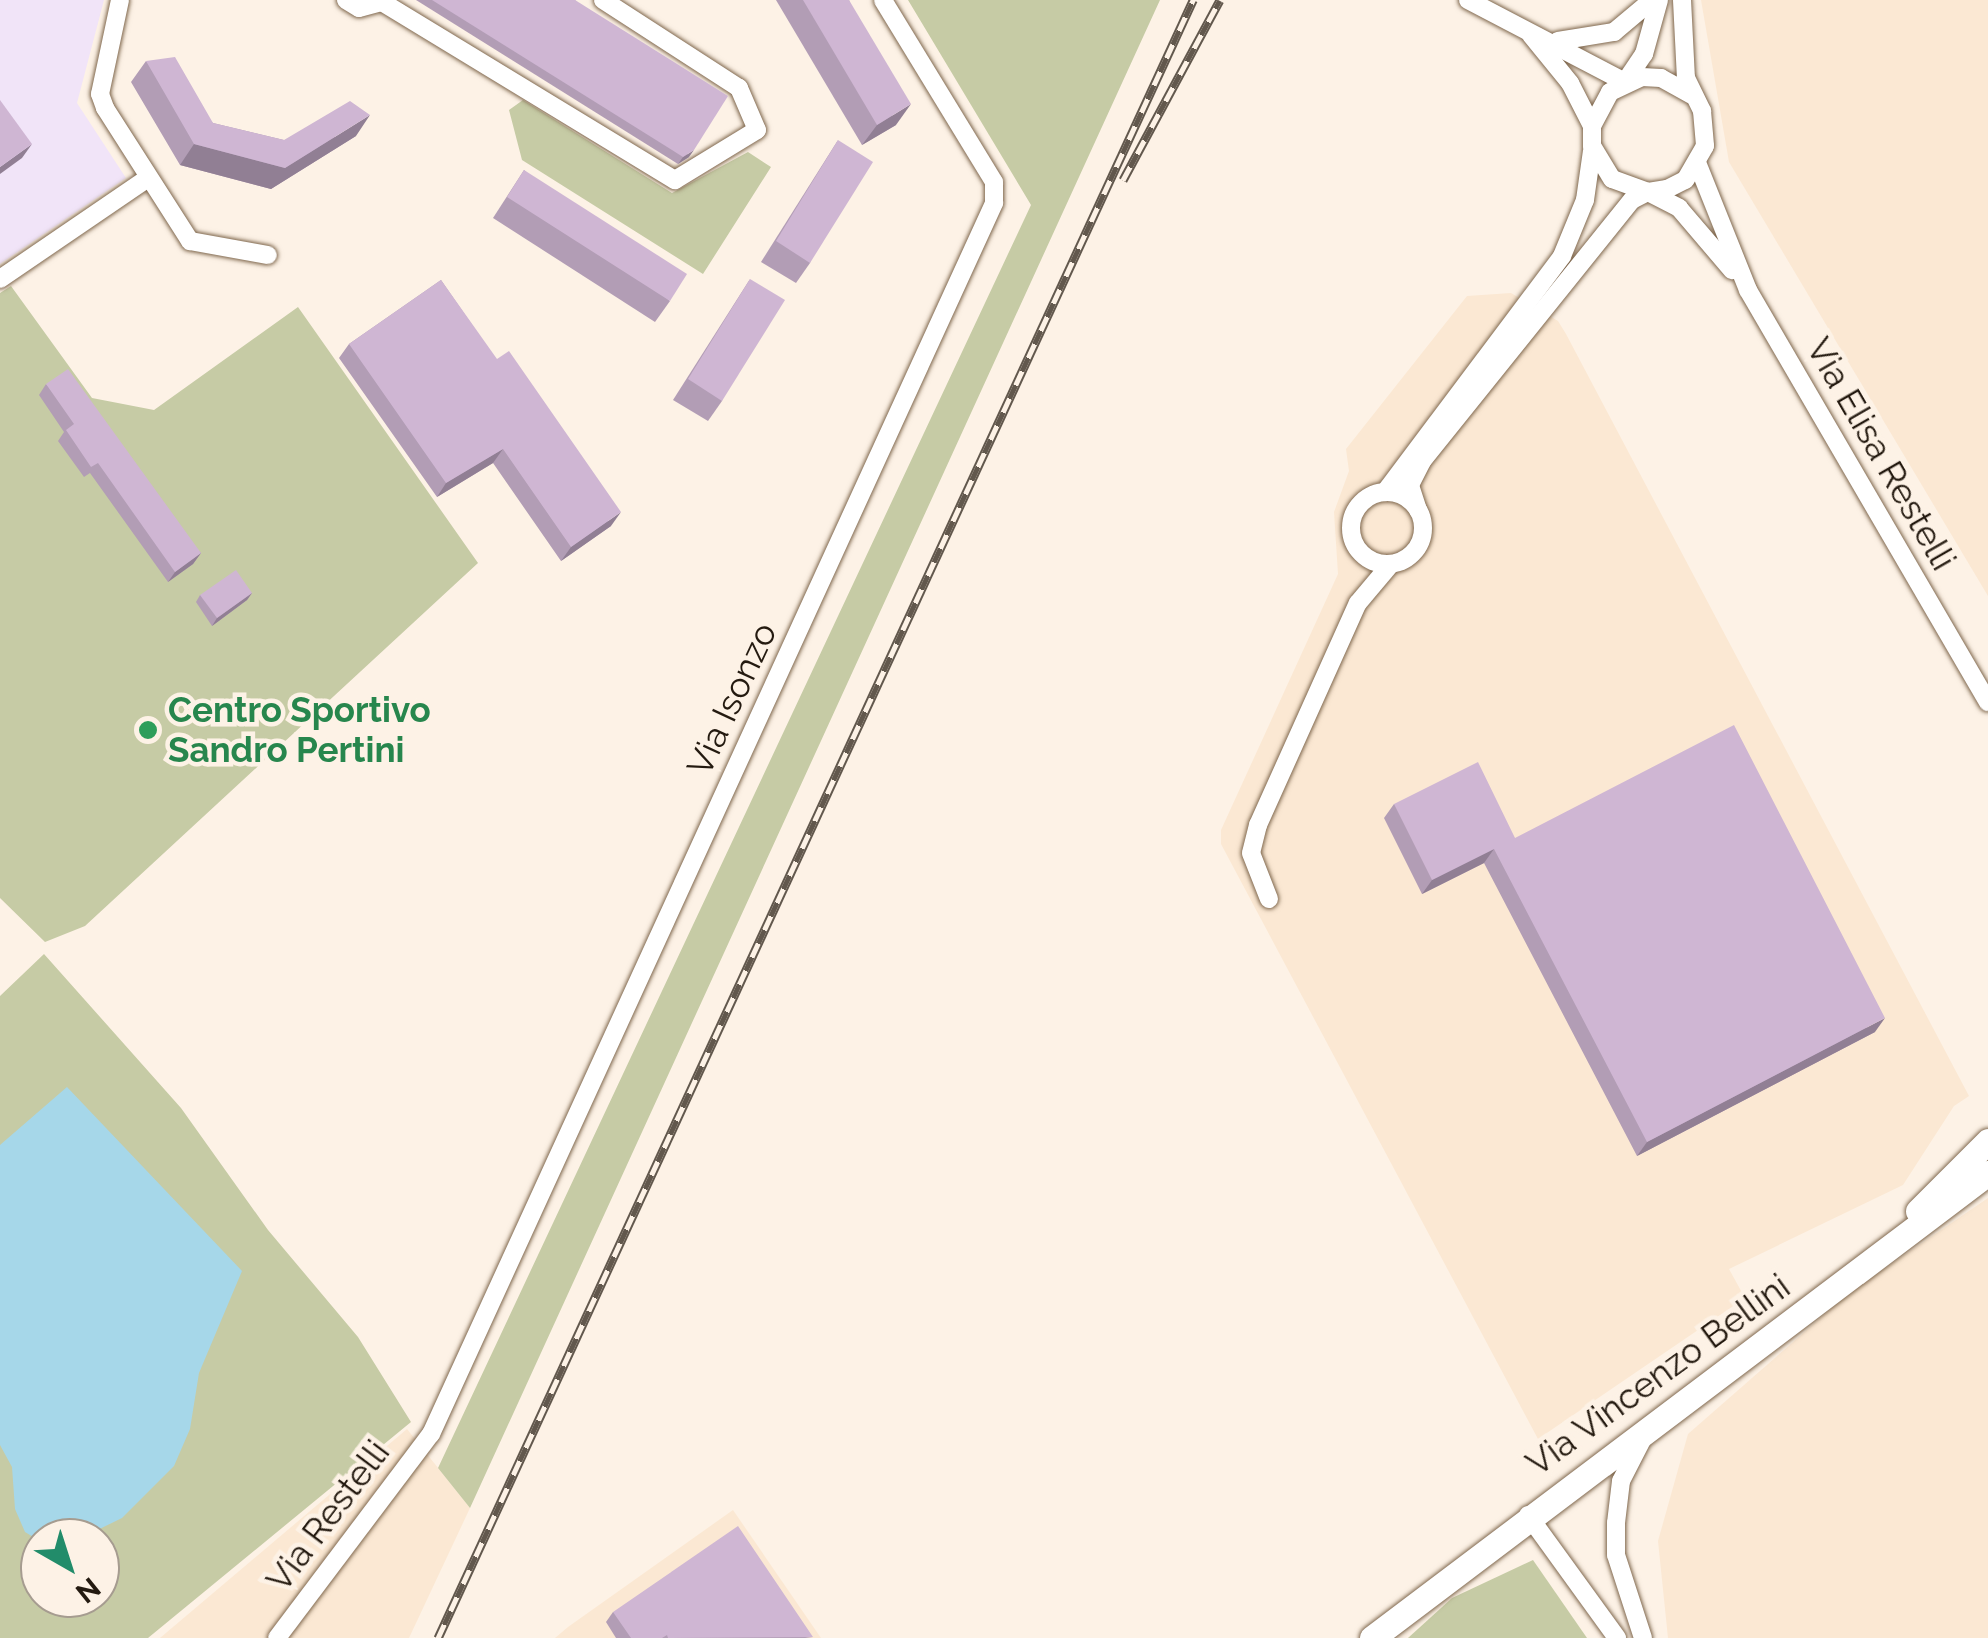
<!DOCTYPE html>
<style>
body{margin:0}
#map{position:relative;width:1988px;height:1638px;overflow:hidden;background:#fdf2e6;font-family:Raleway,sans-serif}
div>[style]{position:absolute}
.built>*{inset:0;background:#fbe8d3}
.education>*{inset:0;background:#f1e4f8}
.green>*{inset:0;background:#c6cba5}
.water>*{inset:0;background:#a6d7e9}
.roads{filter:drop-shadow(0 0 2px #7f674d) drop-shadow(0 0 2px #7f674d)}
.street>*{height:18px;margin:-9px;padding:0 9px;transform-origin:9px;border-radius:9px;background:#fff}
.street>.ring{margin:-9px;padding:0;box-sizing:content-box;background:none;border:18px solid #fff;border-radius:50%}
.secondary>*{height:25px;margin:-12.5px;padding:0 12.5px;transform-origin:12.5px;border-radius:12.5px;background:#fff}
.rail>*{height:9px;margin-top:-4.5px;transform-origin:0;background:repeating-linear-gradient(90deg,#fdf2e6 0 15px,#62584d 0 30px);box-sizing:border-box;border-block:2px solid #62584d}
.wall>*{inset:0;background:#b29db5}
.shaded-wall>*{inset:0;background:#917f94}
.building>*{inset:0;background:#cfb6d3}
.dots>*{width:28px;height:28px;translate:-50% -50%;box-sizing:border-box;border:5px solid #fdf2e6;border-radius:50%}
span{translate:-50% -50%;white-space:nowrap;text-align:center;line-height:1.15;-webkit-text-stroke:9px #fdf2e6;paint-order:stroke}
.street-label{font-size:35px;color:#241a10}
.leisure-label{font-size:35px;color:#27864d;font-weight:700}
.left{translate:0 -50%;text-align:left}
.north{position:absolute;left:20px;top:1518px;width:100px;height:100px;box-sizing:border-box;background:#fdf2e6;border:2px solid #a69c90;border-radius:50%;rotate:141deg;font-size:28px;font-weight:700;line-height:40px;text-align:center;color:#241a10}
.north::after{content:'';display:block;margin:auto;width:35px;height:45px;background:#228c6a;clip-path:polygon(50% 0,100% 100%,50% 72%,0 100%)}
</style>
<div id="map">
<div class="built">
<div style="clip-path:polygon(1701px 0,1988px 0,1988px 596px,1729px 162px)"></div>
<div style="clip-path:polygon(1511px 293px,1558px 321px,1566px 334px,1969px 1096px,1954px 1106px,1903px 1185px,1729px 1269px,1745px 1298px,1538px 1439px,1221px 844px,1221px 830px,1338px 574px,1334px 512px,1349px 471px,1346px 449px,1467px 296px)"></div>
<div style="clip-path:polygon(1988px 1198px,1988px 1638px,1668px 1638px,1658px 1541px,1688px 1434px,1849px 1293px)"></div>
<div style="clip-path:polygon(407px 1429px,470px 1508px,409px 1638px,160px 1638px)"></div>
<div style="clip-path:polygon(733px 1510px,821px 1638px,555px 1638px,568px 1627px)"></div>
</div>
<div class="education">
<div style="clip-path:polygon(0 0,104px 0,77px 103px,126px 178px,0 264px)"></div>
</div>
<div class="green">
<div style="clip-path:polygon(908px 0,1160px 0,470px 1508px,438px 1468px,1031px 205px)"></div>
<div style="clip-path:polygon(523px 100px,672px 193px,748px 152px,771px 167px,703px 274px,522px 160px,509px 110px)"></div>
<div style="clip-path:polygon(11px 286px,92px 398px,154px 410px,298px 307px,478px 563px,85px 926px,45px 942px,0 898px,0 293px)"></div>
<div style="clip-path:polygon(evenodd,44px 954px,181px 1108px,268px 1230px,358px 1337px,411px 1422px,148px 1638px,0 1638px,0 996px,44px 954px,40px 1538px,100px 1538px,100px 1598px,40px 1598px,40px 1538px)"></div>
<div style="clip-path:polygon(1533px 1560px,1587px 1638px,1408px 1638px,1452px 1598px)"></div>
</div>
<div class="water">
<div style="clip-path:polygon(67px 1087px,242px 1271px,199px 1373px,190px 1429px,174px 1466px,122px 1518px,81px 1538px,40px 1541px,25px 1532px,15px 1509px,12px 1467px,0 1445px,0 1145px)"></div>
</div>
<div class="roads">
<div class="street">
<div style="left:120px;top:0;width:96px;rotate:102deg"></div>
<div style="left:100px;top:94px;width:15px;rotate:70deg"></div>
<div style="left:105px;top:108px;width:158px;rotate:57.4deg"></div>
<div style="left:190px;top:241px;width:79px;rotate:10.2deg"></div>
<div style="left:346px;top:0;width:15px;rotate:32deg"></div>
<div style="left:359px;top:8px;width:24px;rotate:-15deg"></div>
<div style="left:382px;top:2px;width:343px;rotate:31.3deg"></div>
<div style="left:675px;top:180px;width:96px;rotate:-31.4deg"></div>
<div style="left:757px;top:130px;width:46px;rotate:-113.2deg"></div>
<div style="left:739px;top:88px;width:162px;rotate:-147.1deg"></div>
<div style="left:1468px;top:0;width:177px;rotate:27.6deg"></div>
<div style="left:1625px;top:82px;width:34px;rotate:-56deg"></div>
<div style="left:1644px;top:54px;width:56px;rotate:-74.5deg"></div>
<div style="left:1682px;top:0;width:78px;rotate:87.1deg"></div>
<div style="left:1686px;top:78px;width:37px;rotate:64deg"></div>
<div style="left:1702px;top:111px;width:35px;rotate:85deg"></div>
<div style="left:1705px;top:146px;width:39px;rotate:120deg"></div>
<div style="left:1685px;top:180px;width:20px;rotate:153deg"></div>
<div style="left:1667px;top:189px;width:19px;rotate:171deg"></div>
<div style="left:1648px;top:192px;width:38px;rotate:-160deg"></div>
<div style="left:1612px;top:179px;width:39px;rotate:-121deg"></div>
<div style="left:1592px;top:146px;width:20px;rotate:-90deg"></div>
<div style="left:1592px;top:126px;width:38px;rotate:-62deg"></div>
<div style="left:1610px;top:92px;width:35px;rotate:-25deg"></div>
<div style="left:1642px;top:77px;width:19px;rotate:3deg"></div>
<div style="left:1661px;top:78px;width:35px;rotate:29deg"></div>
<div style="left:1531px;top:35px;width:62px;rotate:50.9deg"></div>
<div style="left:1570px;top:83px;width:48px;rotate:62.9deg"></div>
<div style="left:1558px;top:41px;width:57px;rotate:-9.1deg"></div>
<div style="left:1614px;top:32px;width:50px;rotate:-40.1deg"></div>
<div style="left:1698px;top:165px;width:135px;rotate:68.2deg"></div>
<div style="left:1748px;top:290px;width:477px;rotate:59.8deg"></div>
<div style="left:0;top:279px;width:179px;rotate:-34.3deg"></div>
<div style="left:1385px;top:492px;width:295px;rotate:-53.1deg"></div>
<div style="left:1562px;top:256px;width:61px;rotate:-67.7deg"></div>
<div style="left:1585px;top:200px;width:49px;rotate:-81.9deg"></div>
<div class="ring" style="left:1351px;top:492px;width:54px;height:54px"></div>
<div style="left:1418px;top:510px;width:26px;rotate:-108deg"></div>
<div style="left:1410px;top:485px;width:27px;rotate:-63deg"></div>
<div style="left:1422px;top:461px;width:335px;rotate:-51.2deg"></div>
<div style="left:1632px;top:200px;width:18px;rotate:-27deg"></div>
<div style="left:1648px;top:192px;width:35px;rotate:27deg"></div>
<div style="left:1679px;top:208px;width:82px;rotate:49.5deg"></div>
<div style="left:1269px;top:899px;width:49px;rotate:-111.4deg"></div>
<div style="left:1251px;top:853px;width:29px;rotate:-76deg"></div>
<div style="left:1258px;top:825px;width:243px;rotate:-65.8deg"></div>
<div style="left:1358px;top:603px;width:50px;rotate:-49.9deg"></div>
<div style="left:1528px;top:1515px;width:152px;rotate:54.1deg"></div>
<div style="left:277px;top:1638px;width:256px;rotate:-53deg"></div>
<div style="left:431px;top:1434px;width:1354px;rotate:-65.42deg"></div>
<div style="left:994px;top:203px;width:21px;rotate:-90deg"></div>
<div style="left:994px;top:182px;width:213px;rotate:-121.4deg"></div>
<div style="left:1643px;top:1638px;width:87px;rotate:-108deg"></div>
<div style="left:1616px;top:1555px;width:32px;rotate:-90deg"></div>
<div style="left:1616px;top:1523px;width:42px;rotate:-83.2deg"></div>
<div style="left:1621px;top:1481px;width:53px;rotate:-62.9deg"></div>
</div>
<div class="secondary">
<div style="left:1918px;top:1211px;width:99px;rotate:-45deg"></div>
<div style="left:1372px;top:1638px;width:772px;rotate:-37.05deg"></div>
</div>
</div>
<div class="rail">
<div style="left:1123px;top:180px;width:204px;rotate:-61.7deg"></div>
<div style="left:438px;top:1638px;width:1804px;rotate:-65.25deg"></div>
</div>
<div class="wall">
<div style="clip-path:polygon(416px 0,575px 0,689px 157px,678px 164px)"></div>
<div style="clip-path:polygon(776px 0,849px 0,896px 125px,862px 145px)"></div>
<div style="clip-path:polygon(146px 61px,213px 123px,284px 140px,356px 136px,271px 189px,180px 165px,131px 82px)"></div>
<div style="clip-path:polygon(838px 140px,810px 263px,796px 283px,761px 262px)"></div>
<div style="clip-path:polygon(524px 170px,670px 301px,655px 322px,493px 218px)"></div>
<div style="clip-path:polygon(750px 279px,722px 401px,708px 421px,673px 400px)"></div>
<div style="clip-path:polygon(441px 280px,611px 526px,561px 561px,493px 463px,437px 497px,339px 358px,349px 344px)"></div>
<div style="clip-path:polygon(46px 384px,201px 553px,193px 564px,168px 582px,90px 473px,84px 477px,58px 441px,64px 432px,39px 395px)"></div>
<div style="clip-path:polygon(252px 593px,247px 600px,212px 626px,196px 602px,200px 595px)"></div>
<div style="clip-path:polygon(1394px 804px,1515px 838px,1875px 1032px,1637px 1156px,1484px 863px,1422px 894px,1384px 818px)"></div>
<div style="clip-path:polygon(613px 1612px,813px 1638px,616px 1638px,606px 1622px)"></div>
</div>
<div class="shaded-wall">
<div style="clip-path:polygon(911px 104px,896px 125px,862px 145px,877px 125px)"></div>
<div style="clip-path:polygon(370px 115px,356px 136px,271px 189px,180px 165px,194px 144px,285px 168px)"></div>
<div style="clip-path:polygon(32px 144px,22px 158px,0 174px,0 167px)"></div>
<div style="clip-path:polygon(694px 150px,689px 157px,678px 164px,683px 157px)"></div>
<div style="clip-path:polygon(503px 449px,493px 463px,437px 497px,446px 483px)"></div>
<div style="clip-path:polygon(621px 512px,611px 526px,561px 561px,571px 547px)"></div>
<div style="clip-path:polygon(201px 553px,193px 564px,168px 582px,175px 572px)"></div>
<div style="clip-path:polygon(252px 593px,247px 600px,212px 626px,217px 618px)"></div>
<div style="clip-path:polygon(1494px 849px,1484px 863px,1422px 894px,1432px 880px)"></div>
<div style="clip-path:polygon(1885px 1018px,1875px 1032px,1637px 1156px,1647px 1142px)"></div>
</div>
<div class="building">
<div style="clip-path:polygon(432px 0,575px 0,728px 96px,694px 150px,683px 157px)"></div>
<div style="clip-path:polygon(803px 0,849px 0,911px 104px,877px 125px)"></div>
<div style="clip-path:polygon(175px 57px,213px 123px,284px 140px,350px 101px,370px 115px,285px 168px,194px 144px,146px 61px)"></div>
<div style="clip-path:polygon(0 100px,32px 144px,0 167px)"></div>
<div style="clip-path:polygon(838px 140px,873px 162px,810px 263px,776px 241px)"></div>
<div style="clip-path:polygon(524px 170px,687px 274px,670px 301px,507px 197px)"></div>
<div style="clip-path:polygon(750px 279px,785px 300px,722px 401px,688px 379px)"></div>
<div style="clip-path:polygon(441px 280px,497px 359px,509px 351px,621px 512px,571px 547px,503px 449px,446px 483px,349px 344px)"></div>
<div style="clip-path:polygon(68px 369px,201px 553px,175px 572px,98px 463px,91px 467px,66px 430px,74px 424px,46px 384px)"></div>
<div style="clip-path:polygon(236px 570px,252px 593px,217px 618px,200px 595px)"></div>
<div style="clip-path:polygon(1734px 725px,1885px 1018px,1647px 1142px,1494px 849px,1432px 880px,1394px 804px,1478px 762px,1515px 838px)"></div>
<div style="clip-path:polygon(738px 1526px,813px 1637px,668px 1638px,667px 1635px,662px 1638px,631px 1638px,613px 1612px)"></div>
</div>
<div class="dots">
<div style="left:148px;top:730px;background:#2e9e5b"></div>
</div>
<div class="street-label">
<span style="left:1881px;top:454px;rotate:60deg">Via Elisa Restelli</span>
<span style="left:732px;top:699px;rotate:-65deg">Via Isonzo</span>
<span style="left:1658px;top:1375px;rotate:-36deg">Via Vincenzo Bellini</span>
<span style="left:328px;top:1516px;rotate:-53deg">Via Restelli</span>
</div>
<div class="leisure-label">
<span class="left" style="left:168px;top:730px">Centro Sportivo<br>Sandro Pertini</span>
</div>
<div class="north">N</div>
</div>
